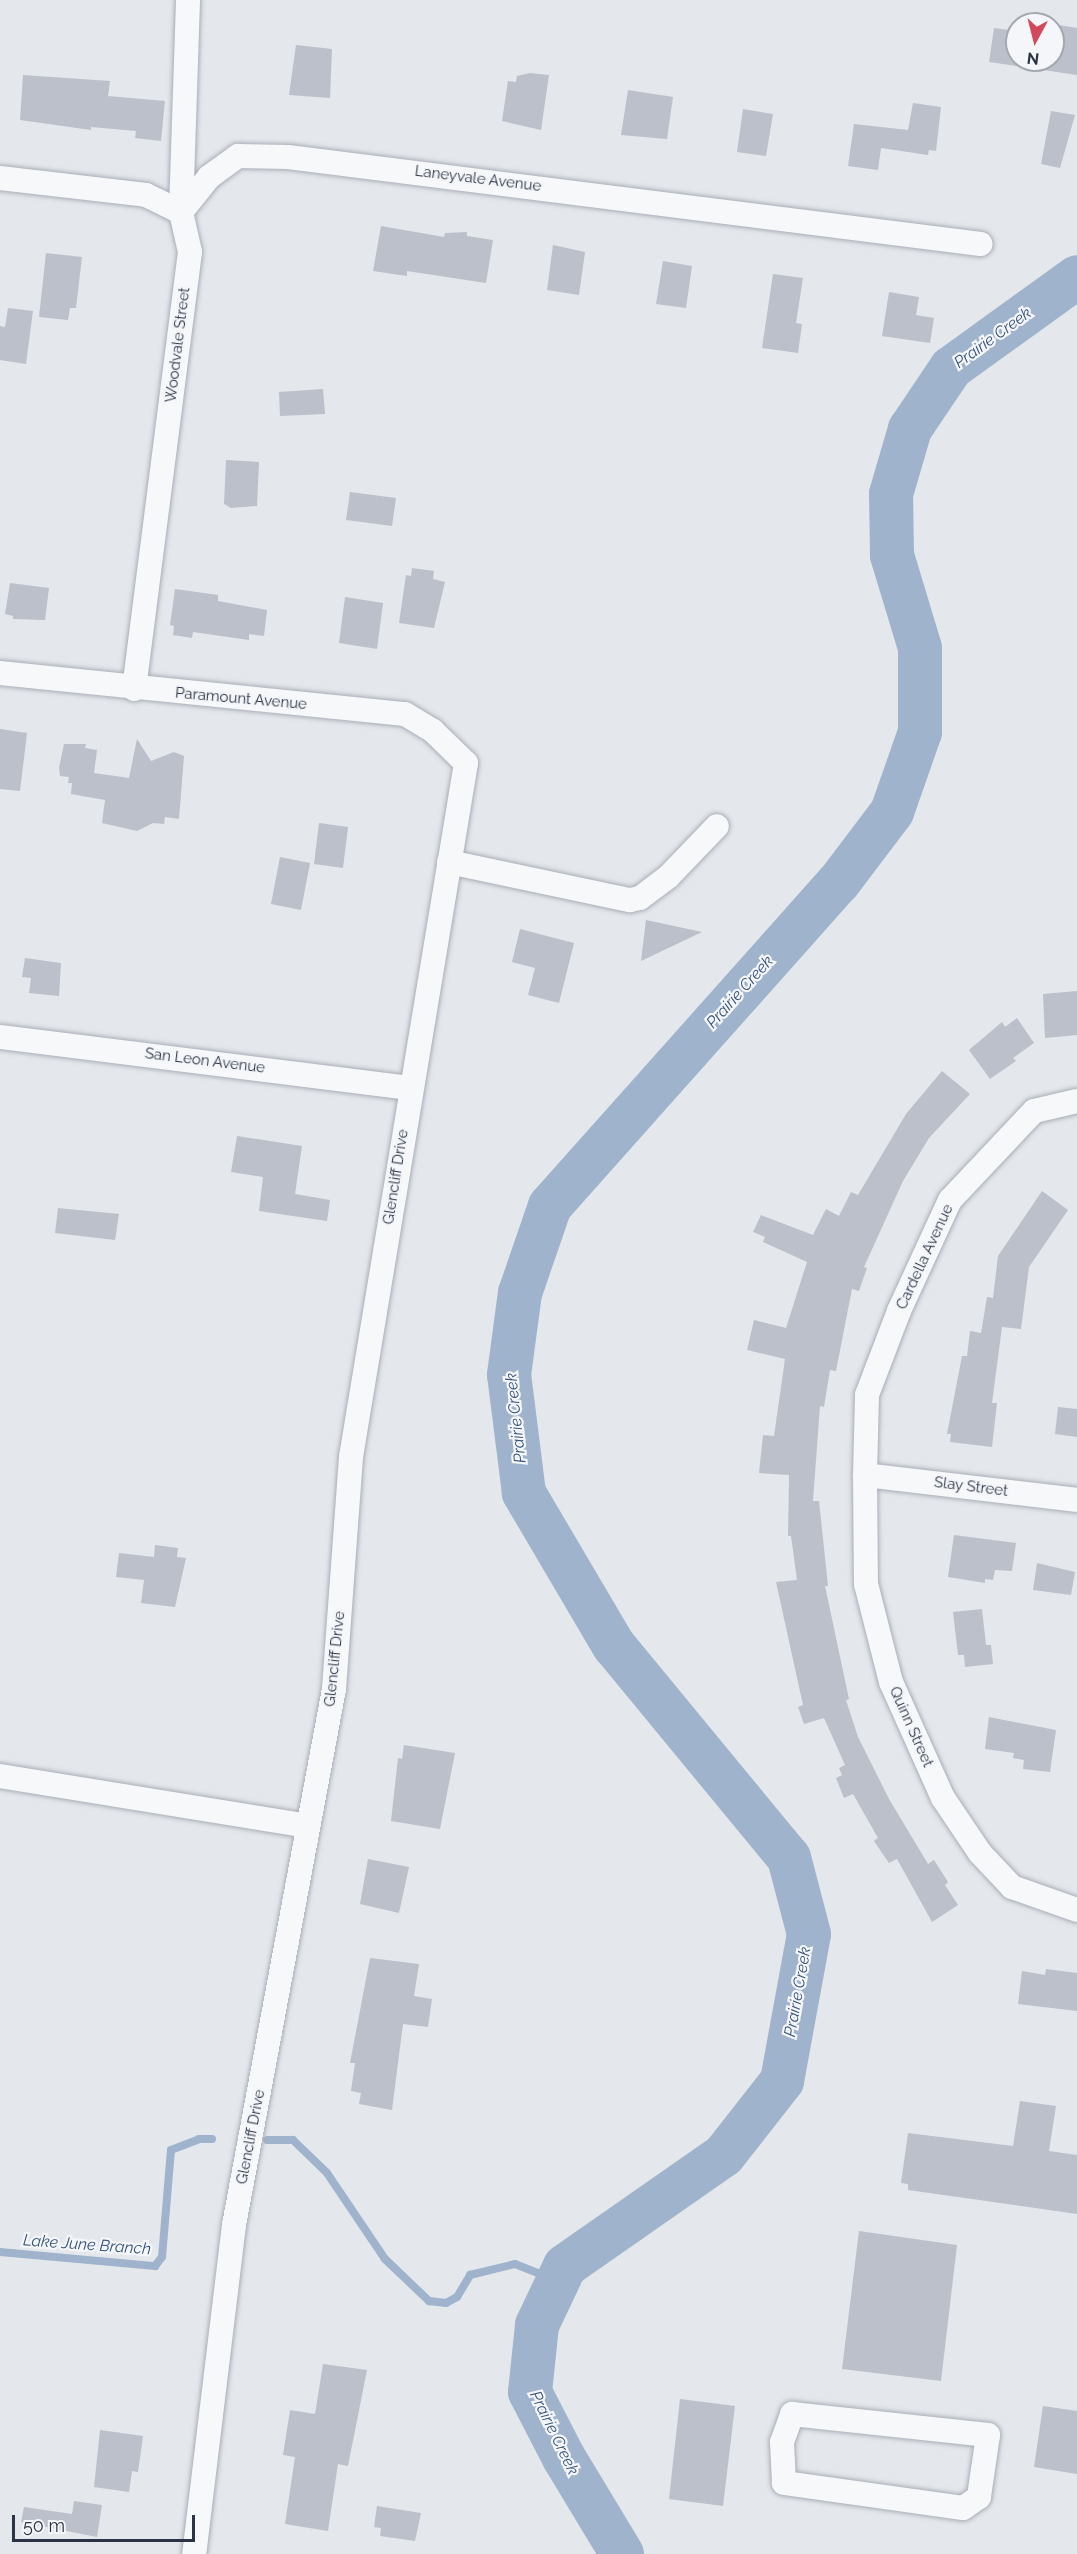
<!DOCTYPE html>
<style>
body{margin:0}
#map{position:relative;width:1077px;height:2554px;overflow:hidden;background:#e4e7ec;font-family:Raleway,sans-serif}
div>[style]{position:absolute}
.stream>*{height:8px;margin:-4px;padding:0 4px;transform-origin:4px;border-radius:4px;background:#9fb4cc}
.river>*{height:44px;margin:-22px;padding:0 22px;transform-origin:22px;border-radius:22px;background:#9fb4cc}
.building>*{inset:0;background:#bbc0ca}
.roads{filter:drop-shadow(0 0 2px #a9aeb7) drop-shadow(0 0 2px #a9aeb7)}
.minor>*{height:24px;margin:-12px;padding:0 12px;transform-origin:12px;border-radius:12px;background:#f7f8fa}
span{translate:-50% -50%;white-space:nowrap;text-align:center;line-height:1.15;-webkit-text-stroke:4.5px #f4f6f9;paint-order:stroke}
.street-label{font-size:15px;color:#2b3445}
.water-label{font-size:16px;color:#34527a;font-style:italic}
.north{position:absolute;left:1005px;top:12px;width:60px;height:60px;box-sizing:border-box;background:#f4f6f9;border:2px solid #a4a8b1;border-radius:50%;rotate:187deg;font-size:16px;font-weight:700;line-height:24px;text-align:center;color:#2b3445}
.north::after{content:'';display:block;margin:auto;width:21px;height:27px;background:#d1495b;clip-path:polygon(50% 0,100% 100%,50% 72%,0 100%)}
.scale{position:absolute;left:12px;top:2515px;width:183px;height:27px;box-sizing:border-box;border:3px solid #2b3445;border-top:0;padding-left:8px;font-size:18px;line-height:21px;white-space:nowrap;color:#2b3445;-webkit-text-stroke:4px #f4f6f9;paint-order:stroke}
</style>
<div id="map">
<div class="stream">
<div style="left:267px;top:2140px;width:26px"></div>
<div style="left:293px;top:2140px;width:47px;rotate:44.1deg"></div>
<div style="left:327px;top:2173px;width:104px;rotate:56deg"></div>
<div style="left:385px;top:2259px;width:61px;rotate:43.7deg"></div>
<div style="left:429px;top:2301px;width:17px;rotate:7deg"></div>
<div style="left:446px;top:2303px;width:13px;rotate:-29deg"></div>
<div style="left:457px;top:2297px;width:26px;rotate:-59deg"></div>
<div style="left:470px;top:2275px;width:46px;rotate:-13.7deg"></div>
<div style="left:515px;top:2264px;width:46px;rotate:21.6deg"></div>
<div style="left:0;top:2252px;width:156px;rotate:5.2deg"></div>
<div style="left:155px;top:2266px;width:11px;rotate:-52deg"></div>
<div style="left:162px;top:2257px;width:107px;rotate:-85.2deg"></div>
<div style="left:171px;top:2150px;width:30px;rotate:-21deg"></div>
<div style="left:199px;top:2139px;width:13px"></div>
</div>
<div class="river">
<div style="left:622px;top:2554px;width:112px;rotate:-121.1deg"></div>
<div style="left:564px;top:2458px;width:74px;rotate:-117.3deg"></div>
<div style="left:530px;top:2392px;width:67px;rotate:-84deg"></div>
<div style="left:537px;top:2325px;width:65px;rotate:-64.6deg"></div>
<div style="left:565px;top:2266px;width:194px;rotate:-34.9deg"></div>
<div style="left:724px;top:2155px;width:94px;rotate:-51.9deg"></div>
<div style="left:782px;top:2081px;width:149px;rotate:-79.6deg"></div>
<div style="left:809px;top:1934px;width:79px;rotate:-104.7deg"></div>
<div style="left:789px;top:1858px;width:275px;rotate:-129.5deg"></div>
<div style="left:614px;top:1646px;width:178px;rotate:-120.5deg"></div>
<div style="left:524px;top:1493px;width:119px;rotate:-97.2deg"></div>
<div style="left:509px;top:1375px;width:83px;rotate:-82.4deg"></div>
<div style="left:520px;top:1293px;width:92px;rotate:-71deg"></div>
<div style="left:550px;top:1206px;width:434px;rotate:-48.3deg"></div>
<div style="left:839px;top:882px;width:88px;rotate:-52.9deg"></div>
<div style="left:892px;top:812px;width:85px;rotate:-70.7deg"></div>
<div style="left:920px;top:732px;width:84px;rotate:-90deg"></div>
<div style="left:920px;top:648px;width:97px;rotate:-106.8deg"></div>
<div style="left:892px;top:555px;width:61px;rotate:-90.9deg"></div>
<div style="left:891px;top:494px;width:68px;rotate:-73.7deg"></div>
<div style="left:910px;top:429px;width:73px;rotate:-56.1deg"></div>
<div style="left:951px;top:368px;width:155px;rotate:-35.8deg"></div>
</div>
<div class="building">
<div style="clip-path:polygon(1053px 24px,1077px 28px,1077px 75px,989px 62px,994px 28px,1017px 31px,1017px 60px,1053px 60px)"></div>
<div style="clip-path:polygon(296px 45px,332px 49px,330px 98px,289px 95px)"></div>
<div style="clip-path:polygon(530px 73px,549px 75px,541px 130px,502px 121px,508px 81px,516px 82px,517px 76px)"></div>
<div style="clip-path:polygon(23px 75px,110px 81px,108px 96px,165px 101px,161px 141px,135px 138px,136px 131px,91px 127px,91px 130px,20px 120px)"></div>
<div style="clip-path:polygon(628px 90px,673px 97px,667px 139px,621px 135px)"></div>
<div style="clip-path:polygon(913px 103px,941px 107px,936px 151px,929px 150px,928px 155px,881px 148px,878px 170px,848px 166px,854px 124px,908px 130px)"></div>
<div style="clip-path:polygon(743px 109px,773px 114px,766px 156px,737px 152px)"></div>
<div style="clip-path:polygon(1051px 111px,1075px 115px,1060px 168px,1041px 164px)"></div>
<div style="clip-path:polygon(381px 226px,444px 237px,445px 233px,467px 232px,467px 236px,493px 240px,486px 283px,407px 271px,407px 276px,373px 271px)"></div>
<div style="clip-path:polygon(553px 245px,585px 252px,579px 295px,547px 290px)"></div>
<div style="clip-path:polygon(46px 253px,82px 257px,76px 308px,70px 308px,68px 320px,39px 317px)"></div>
<div style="clip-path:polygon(663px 261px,692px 266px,686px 308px,656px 304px)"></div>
<div style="clip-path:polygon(773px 274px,803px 278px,796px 323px,802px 324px,798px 353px,762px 348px)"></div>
<div style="clip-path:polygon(889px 292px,919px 297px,916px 315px,934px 318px,930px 343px,882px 336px)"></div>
<div style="clip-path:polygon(8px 308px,33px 311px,26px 364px,0 360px,0 326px,5px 327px)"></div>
<div style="clip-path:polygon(323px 389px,325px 414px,280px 416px,279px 392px)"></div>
<div style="clip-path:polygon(226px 460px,259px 462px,257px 506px,231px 508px,224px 504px)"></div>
<div style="clip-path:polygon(350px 492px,396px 498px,392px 526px,346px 520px)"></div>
<div style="clip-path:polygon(412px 568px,434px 571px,433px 579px,445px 582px,434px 628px,399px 623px,406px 575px,411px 576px)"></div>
<div style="clip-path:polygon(10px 583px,49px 588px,45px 620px,13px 619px,13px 616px,5px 614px)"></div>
<div style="clip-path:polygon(175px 589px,218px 595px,218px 601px,267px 610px,264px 636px,249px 634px,249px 640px,193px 632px,192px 638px,173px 635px,174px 626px,170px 625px)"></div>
<div style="clip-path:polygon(345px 597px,383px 603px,377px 649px,339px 643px)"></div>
<div style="clip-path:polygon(0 729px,27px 733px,20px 791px,0 789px)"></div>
<div style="clip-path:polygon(137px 739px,151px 761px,174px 752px,184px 756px,179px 819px,165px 817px,164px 824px,153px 823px,137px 831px,102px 823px,105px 800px,71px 794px,72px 783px,68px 783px,69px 777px,60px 776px,59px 768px,64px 744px,86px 744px,85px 748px,97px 750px,94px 773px,129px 778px)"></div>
<div style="clip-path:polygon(319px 823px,348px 827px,343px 868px,314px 864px)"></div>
<div style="clip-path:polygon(280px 857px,310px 863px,301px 910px,271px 904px)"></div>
<div style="clip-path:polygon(646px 920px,702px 932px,641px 961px)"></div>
<div style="clip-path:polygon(520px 929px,574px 943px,559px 1003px,528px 995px,535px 968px,512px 962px)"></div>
<div style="clip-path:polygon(25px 958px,61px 963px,59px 996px,29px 993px,31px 978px,22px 977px)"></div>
<div style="clip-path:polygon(1077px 991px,1077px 1035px,1045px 1038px,1043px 994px)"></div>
<div style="clip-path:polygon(1017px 1018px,1034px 1043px,1013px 1058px,1016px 1061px,990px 1079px,969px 1050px,1002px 1022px,1005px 1027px)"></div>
<div style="clip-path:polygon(942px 1071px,970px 1094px,929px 1138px,903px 1181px,864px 1267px,867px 1268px,859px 1291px,852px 1289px,836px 1371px,830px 1370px,824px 1407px,820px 1406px,813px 1501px,819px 1501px,828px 1586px,825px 1586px,849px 1699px,846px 1700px,858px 1737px,889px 1799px,928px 1864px,934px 1860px,948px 1882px,945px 1885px,958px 1905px,932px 1922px,897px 1859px,889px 1863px,874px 1841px,878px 1838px,853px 1794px,844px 1798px,836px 1778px,842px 1775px,839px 1768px,845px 1765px,824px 1718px,804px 1724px,798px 1707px,803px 1705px,776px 1582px,797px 1580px,791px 1536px,788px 1536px,789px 1475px,759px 1473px,763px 1435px,774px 1436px,785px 1359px,747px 1350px,754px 1320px,786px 1328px,807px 1262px,763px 1242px,765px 1237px,753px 1232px,761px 1215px,813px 1235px,826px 1209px,839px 1216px,851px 1192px,858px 1195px,906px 1114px)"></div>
<div style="clip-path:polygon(237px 1136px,302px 1146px,295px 1194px,330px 1200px,327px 1221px,259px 1211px,263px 1177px,231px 1172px)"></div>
<div style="clip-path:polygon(1042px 1191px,1068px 1210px,1029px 1267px,1021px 1329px,1002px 1327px,992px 1403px,997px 1403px,992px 1447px,950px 1442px,951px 1434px,947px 1434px,962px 1356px,967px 1356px,970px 1331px,981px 1333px,987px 1297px,993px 1298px,998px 1256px)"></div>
<div style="clip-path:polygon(58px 1208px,119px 1214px,115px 1240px,55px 1233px)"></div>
<div style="clip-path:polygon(1058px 1407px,1077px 1409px,1077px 1437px,1055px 1434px)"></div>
<div style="clip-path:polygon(954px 1535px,1016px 1543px,1012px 1571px,995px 1570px,993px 1580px,985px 1579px,985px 1583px,948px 1577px)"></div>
<div style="clip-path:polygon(155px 1545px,178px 1548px,177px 1557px,186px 1558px,175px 1607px,141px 1603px,144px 1580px,116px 1577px,119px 1553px,154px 1557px)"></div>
<div style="clip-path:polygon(1037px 1563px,1075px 1572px,1071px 1595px,1033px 1590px)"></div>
<div style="clip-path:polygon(982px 1609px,986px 1645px,991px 1645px,993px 1664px,965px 1667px,964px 1655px,958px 1655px,953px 1612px)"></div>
<div style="clip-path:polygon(989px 1717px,1056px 1730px,1050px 1772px,1023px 1769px,1024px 1760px,1013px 1758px,1014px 1753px,985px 1749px)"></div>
<div style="clip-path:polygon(404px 1745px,455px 1753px,440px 1829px,391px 1821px,398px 1758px,402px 1759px)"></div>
<div style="clip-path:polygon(368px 1859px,409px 1867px,399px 1913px,360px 1904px)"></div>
<div style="clip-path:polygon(370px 1958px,419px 1964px,414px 1996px,432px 1999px,428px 2027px,403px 2024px,392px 2110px,359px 2104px,361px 2093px,351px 2091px,355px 2063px,350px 2063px)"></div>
<div style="clip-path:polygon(1046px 1969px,1077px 1973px,1077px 2011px,1018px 2004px,1022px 1971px,1045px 1975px)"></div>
<div style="clip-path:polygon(1020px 2101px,1056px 2106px,1049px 2151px,1077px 2155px,1077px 2214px,908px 2190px,908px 2184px,901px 2183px,908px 2133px,1013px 2146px)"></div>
<div style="clip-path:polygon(859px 2231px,957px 2245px,941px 2381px,842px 2369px)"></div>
<div style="clip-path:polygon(323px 2364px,367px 2370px,348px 2466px,338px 2464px,328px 2531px,285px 2524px,295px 2457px,283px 2455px,290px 2410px,315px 2414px)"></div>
<div style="clip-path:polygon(680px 2399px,735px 2406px,723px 2506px,669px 2499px)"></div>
<div style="clip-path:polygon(1043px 2406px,1077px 2411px,1077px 2474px,1034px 2467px)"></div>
<div style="clip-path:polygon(100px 2430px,143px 2436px,138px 2472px,132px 2471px,129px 2492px,94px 2487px)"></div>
<div style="clip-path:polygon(74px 2501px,102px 2505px,97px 2537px,21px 2522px,24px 2507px,72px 2514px)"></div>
<div style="clip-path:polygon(377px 2506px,421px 2513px,415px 2541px,380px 2536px,381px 2528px,374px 2527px)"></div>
</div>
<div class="roads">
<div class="minor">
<div style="left:0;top:178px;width:147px;rotate:6.6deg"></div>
<div style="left:146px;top:195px;width:39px;rotate:26deg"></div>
<div style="left:181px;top:212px;width:45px;rotate:-51.3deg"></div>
<div style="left:209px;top:177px;width:36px;rotate:-36deg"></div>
<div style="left:238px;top:156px;width:50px;rotate:1.1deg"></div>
<div style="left:288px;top:157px;width:698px;rotate:7.16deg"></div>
<div style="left:0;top:673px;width:407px;rotate:5.8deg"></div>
<div style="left:405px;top:714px;width:33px;rotate:31deg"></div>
<div style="left:433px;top:731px;width:46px;rotate:44.1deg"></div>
<div style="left:466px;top:763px;width:703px;rotate:99.41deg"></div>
<div style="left:351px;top:1457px;width:233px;rotate:94.2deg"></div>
<div style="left:334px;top:1689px;width:545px;rotate:100.57deg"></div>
<div style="left:234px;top:2225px;width:331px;rotate:96.9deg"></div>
<div style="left:134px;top:689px;width:441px;rotate:-82.7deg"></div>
<div style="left:190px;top:252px;width:41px;rotate:-102.7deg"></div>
<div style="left:181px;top:212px;width:212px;rotate:-88.1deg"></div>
<div style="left:449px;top:862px;width:185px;rotate:11.9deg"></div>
<div style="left:630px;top:900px;width:10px;rotate:-11deg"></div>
<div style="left:640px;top:898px;width:36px;rotate:-37deg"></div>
<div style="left:669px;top:876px;width:69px;rotate:-46.2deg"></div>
<div style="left:0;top:1037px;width:413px;rotate:7.1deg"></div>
<div style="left:1077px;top:1101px;width:44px;rotate:166.9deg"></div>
<div style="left:1034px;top:1111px;width:122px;rotate:133.3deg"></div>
<div style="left:950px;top:1200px;width:122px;rotate:114.7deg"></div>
<div style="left:899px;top:1311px;width:90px;rotate:110.9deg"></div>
<div style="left:867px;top:1395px;width:80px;rotate:91.4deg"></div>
<div style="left:865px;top:1475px;width:109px;rotate:89.5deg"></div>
<div style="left:866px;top:1584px;width:101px;rotate:75.7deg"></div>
<div style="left:891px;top:1682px;width:127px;rotate:65.9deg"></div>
<div style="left:943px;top:1798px;width:66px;rotate:56.1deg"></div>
<div style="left:980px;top:1853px;width:47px;rotate:46.7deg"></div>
<div style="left:1012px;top:1887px;width:69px;rotate:19.5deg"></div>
<div style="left:865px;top:1475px;width:213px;rotate:6.7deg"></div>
<div style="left:0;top:1776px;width:312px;rotate:9.2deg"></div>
<div style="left:792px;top:2414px;width:197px;rotate:6.1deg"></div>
<div style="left:988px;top:2435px;width:63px;rotate:98.3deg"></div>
<div style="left:979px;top:2497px;width:19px;rotate:145deg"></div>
<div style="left:963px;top:2508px;width:181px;rotate:-172deg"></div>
<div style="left:784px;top:2483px;width:41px;rotate:-92.8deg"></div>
<div style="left:782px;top:2442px;width:30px;rotate:-70deg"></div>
</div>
</div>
<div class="street-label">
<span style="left:478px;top:179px;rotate:7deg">Laneyvale Avenue</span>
<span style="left:178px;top:345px;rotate:-83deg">Woodvale Street</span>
<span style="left:241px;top:699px;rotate:5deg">Paramount Avenue</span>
<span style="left:205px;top:1061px;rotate:7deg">San Leon Avenue</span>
<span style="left:396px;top:1177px;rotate:-81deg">Glencliff Drive</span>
<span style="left:925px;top:1257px;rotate:-65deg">Cardella Avenue</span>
<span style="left:971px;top:1487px;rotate:7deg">Slay Street</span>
<span style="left:335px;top:1659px;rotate:-84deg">Glencliff Drive</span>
<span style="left:911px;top:1727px;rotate:66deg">Quinn Street</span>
<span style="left:251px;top:2137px;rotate:-79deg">Glencliff Drive</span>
</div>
<div class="water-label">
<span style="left:993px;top:338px;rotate:-36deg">Prairie Creek</span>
<span style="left:740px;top:992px;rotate:-48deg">Prairie Creek</span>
<span style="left:516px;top:1418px;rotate:-96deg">Prairie Creek</span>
<span style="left:798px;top:1992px;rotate:-80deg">Prairie Creek</span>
<span style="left:87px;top:2245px;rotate:4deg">Lake June Branch</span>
<span style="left:554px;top:2433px;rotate:64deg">Prairie Creek</span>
</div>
<div class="north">N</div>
<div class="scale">50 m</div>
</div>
